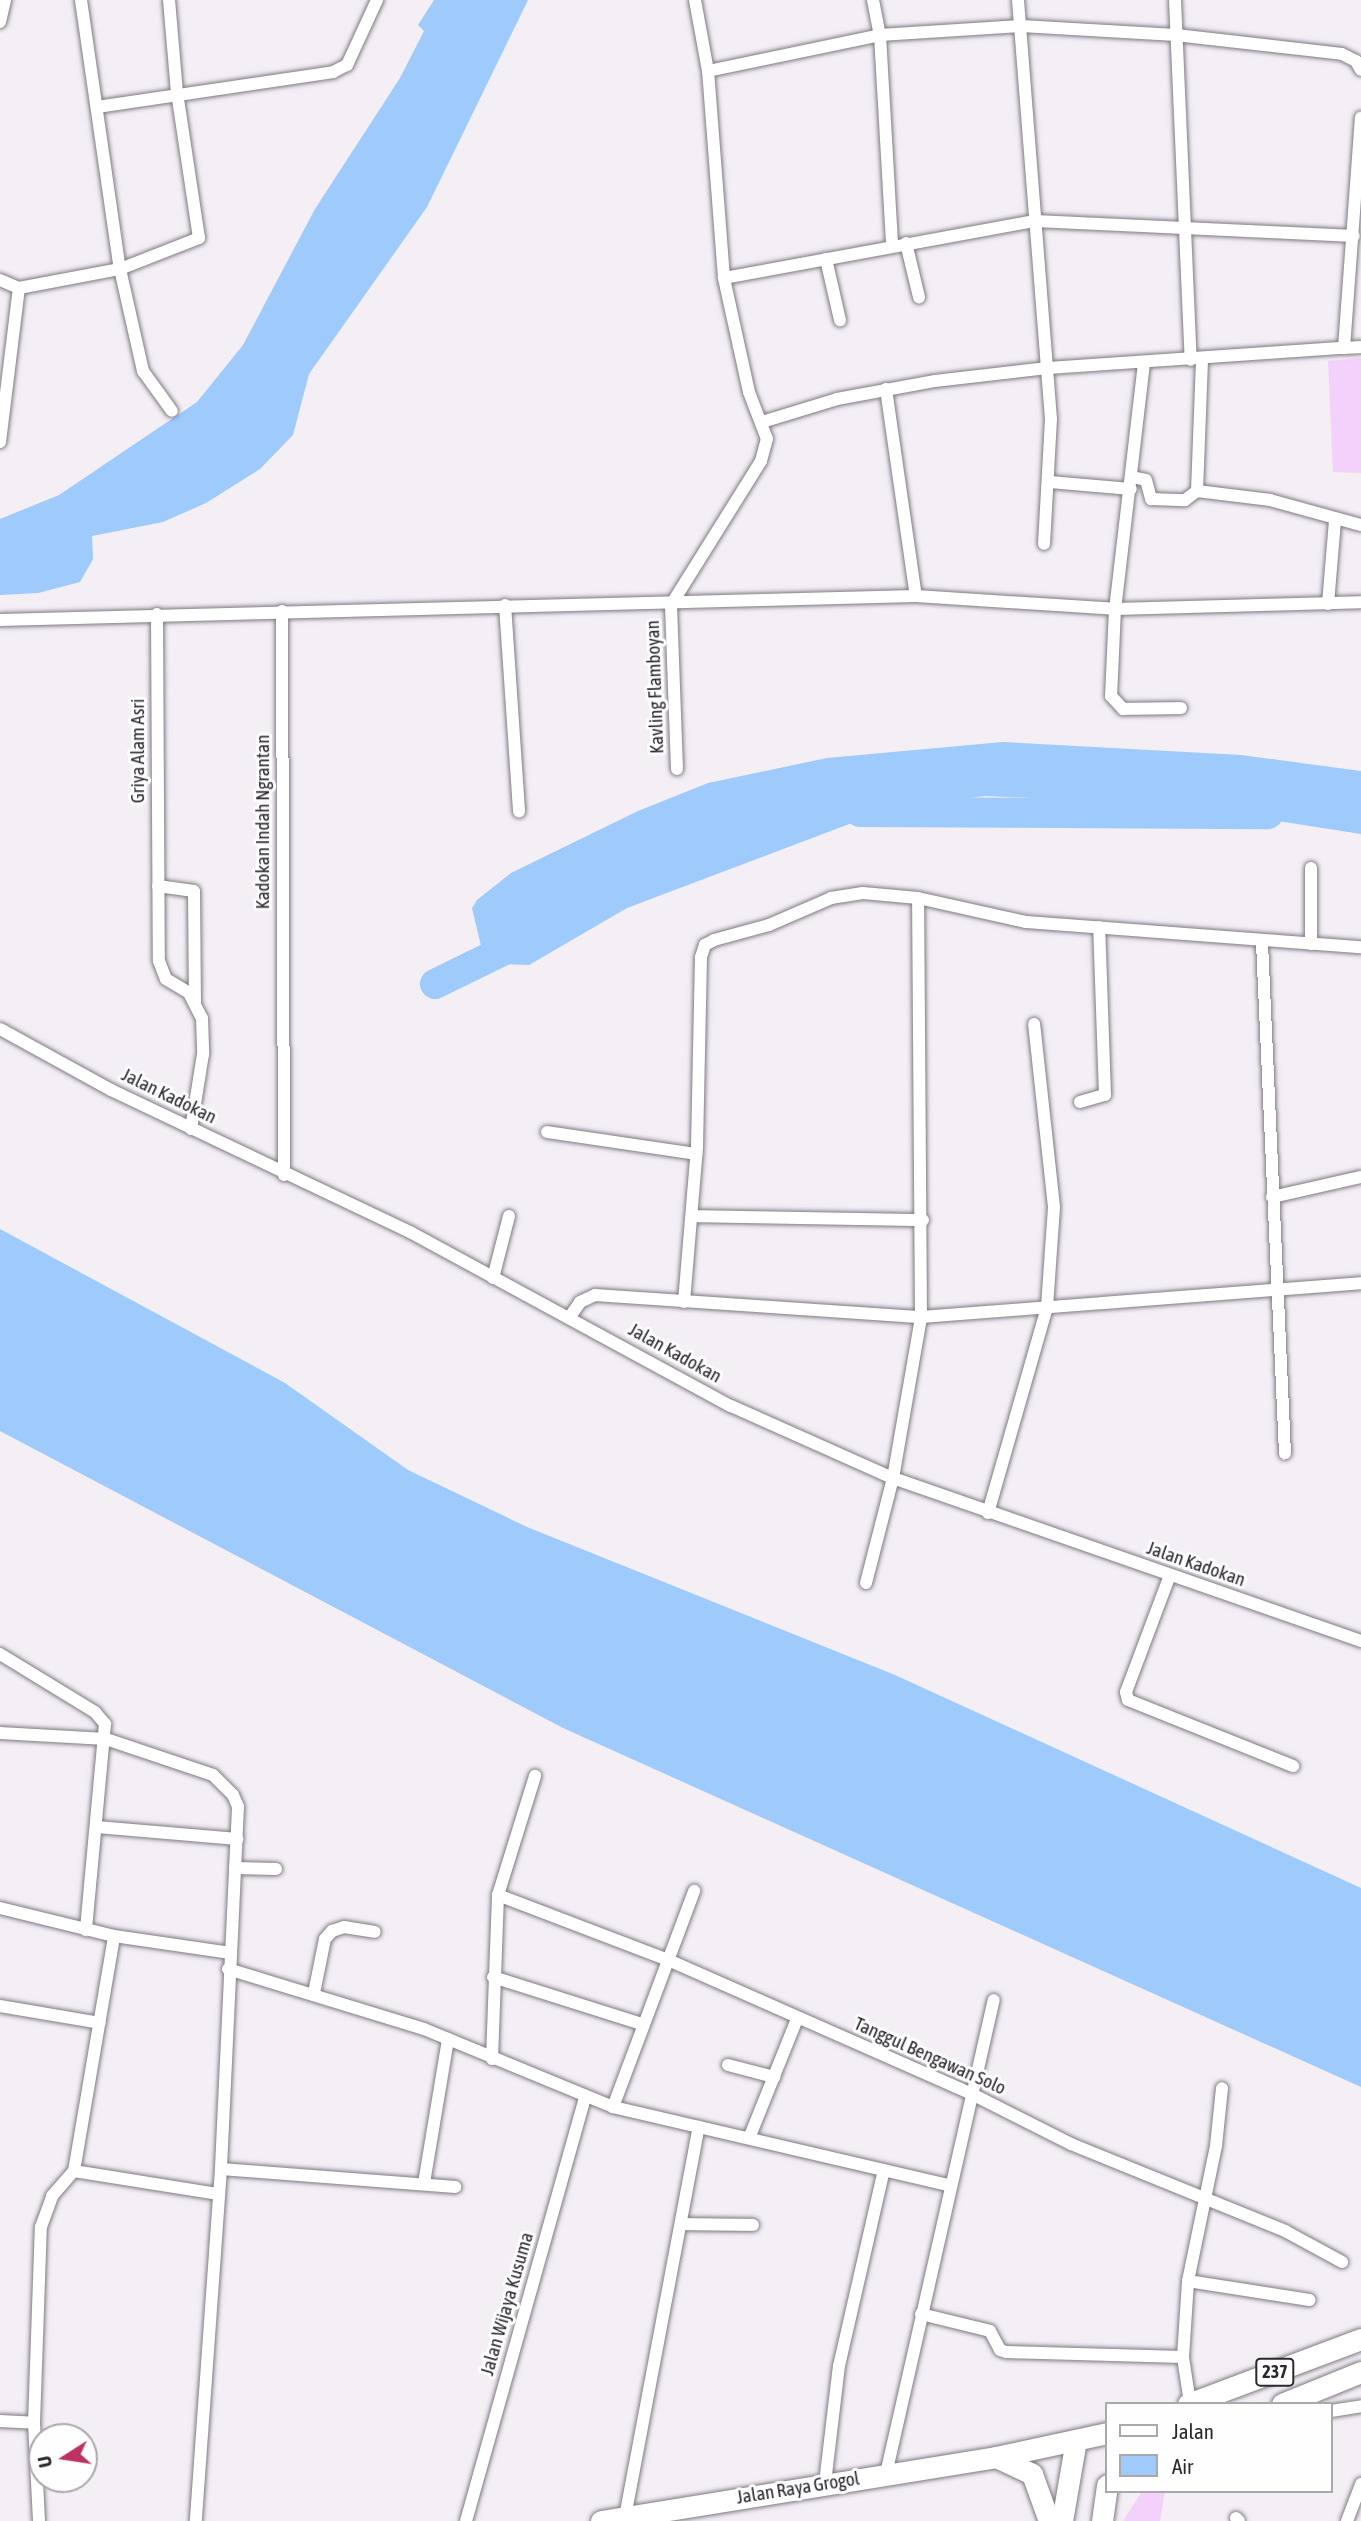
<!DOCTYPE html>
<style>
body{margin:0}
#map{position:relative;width:1361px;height:2521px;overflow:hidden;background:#f4eef5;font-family:"Asap Condensed",sans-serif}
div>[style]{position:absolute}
.green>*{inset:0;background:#f3d1fb}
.water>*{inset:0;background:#9ecafc}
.river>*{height:30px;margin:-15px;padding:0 15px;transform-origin:15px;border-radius:15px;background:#9ecafc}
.roads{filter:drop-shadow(0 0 2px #7f7a80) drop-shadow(0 0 2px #7f7a80)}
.minor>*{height:12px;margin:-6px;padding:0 6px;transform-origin:6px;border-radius:6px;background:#fff}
.primary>*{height:21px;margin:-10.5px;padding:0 10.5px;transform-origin:10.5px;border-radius:10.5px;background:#fff}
span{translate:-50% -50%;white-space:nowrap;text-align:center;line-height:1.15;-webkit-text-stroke:6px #fefdff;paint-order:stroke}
.shield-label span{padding:2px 5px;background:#fefdff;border:2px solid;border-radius:5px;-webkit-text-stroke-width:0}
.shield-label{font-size:18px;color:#2a282a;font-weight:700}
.street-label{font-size:19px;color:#2a282a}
.legend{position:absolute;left:1105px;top:2402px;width:228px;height:91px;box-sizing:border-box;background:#fefdff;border:2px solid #a9a8aa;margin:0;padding:9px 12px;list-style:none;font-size:21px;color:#2a282a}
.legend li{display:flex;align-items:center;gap:14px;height:35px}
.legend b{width:35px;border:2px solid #a9a8aa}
.north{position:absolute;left:28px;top:2423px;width:70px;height:70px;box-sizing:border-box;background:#fefdff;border:2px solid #a9a8aa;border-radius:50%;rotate:258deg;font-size:19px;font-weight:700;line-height:28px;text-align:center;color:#2a282a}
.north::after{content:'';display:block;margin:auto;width:24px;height:32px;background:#be3164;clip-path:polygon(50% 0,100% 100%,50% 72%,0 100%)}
</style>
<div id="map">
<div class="green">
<div style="clip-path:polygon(1361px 358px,1361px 473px,1333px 472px,1328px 361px)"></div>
<div style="clip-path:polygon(1142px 2491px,1165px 2491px,1160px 2521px,1123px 2521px)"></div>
</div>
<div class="water">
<div style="clip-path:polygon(434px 0,528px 0,427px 207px,309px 374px,293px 435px,260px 469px,206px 503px,163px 522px,92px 536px,93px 559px,80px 582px,38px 593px,0 595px,0 519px,59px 495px,197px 402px,243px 345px,315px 209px,400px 78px,424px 31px,418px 25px)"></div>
<div style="clip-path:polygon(1003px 742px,1241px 755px,1361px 771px,1361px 834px,1169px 804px,985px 796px,922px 804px,865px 818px,627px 908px,529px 965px,505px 964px,481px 946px,472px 908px,477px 900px,511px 873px,638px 811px,708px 783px,827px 758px)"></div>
<div style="clip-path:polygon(0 1229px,285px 1383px,408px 1470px,527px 1527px,895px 1675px,1361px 1888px,1361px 2087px,563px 1728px,0 1431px)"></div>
</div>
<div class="river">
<div style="left:860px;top:812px;width:408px;rotate:0.3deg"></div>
<div style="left:435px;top:984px;width:105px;rotate:-26.1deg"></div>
</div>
<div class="roads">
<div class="minor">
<div style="left:81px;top:0;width:272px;rotate:81.8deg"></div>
<div style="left:120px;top:269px;width:105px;rotate:77.3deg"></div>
<div style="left:143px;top:371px;width:49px;rotate:54.1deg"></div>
<div style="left:873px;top:0;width:36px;rotate:79deg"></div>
<div style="left:880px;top:35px;width:211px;rotate:86.7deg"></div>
<div style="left:1018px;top:0;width:420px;rotate:85.5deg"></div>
<div style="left:1051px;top:419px;width:125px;rotate:93.2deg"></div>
<div style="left:1175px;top:0;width:360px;rotate:87.5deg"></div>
<div style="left:0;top:22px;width:23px;rotate:-77deg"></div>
<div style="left:708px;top:71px;width:176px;rotate:-11.8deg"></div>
<div style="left:880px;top:35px;width:141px;rotate:-3.7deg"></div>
<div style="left:1021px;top:26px;width:155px;rotate:3.3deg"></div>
<div style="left:1176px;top:35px;width:167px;rotate:6.5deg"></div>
<div style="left:1342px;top:54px;width:16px;rotate:27deg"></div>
<div style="left:1356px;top:61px;width:10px;rotate:61deg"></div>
<div style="left:97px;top:107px;width:239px;rotate:-8.4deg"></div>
<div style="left:333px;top:72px;width:16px;rotate:-27deg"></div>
<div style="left:347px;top:65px;width:72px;rotate:-65.2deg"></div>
<div style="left:906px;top:243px;width:56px;rotate:76.5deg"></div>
<div style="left:826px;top:259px;width:63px;rotate:77.1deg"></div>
<div style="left:724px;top:278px;width:317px;rotate:-10.4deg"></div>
<div style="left:1036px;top:221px;width:318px;rotate:2.7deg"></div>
<div style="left:0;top:280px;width:21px;rotate:23deg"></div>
<div style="left:1344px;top:348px;width:17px;rotate:-3deg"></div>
<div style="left:1144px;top:363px;width:248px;rotate:96.7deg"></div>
<div style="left:1115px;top:609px;width:87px;rotate:92.6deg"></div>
<div style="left:1111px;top:696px;width:18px;rotate:47deg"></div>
<div style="left:1123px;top:709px;width:58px;rotate:-1deg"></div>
<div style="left:886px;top:389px;width:209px;rotate:81.8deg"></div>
<div style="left:762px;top:422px;width:78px;rotate:-17deg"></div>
<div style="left:837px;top:399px;width:100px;rotate:-10.4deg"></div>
<div style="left:935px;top:381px;width:113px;rotate:-6.6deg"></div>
<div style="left:1047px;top:368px;width:298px;rotate:-3.9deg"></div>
<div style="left:1344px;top:348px;width:231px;rotate:-85.8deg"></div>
<div style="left:0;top:442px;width:155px;rotate:-83deg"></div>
<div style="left:19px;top:288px;width:103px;rotate:-10.7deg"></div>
<div style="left:120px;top:269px;width:85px;rotate:-21.4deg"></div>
<div style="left:199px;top:238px;width:147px;rotate:-98.6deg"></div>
<div style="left:177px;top:93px;width:93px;rotate:-94.9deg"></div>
<div style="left:1132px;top:477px;width:14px;rotate:12deg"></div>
<div style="left:1146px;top:480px;width:20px;rotate:75deg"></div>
<div style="left:1151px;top:499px;width:34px;rotate:2deg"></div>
<div style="left:1185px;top:500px;width:15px;rotate:-37deg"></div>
<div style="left:1197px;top:491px;width:132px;rotate:-87.8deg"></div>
<div style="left:1050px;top:482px;width:81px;rotate:4.9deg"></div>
<div style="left:1197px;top:491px;width:74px;rotate:7deg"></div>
<div style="left:1270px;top:500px;width:94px;rotate:15.4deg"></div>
<div style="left:1328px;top:604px;width:83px;rotate:-85.2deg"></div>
<div style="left:505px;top:605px;width:207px;rotate:86.1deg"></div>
<div style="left:282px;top:611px;width:564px;rotate:89.8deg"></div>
<div style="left:157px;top:614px;width:347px;rotate:89.7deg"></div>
<div style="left:159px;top:961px;width:19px;rotate:69deg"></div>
<div style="left:166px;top:979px;width:27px;rotate:31deg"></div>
<div style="left:189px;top:993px;width:28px;rotate:63deg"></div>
<div style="left:202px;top:1018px;width:36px;rotate:88deg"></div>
<div style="left:203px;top:1054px;width:76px;rotate:99.1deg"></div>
<div style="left:0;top:620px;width:916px;rotate:-1.5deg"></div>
<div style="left:916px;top:596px;width:199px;rotate:3.7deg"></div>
<div style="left:1115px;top:609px;width:246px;rotate:-1.6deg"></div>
<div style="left:677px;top:769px;width:164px;rotate:-92.1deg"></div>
<div style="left:671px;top:605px;width:170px;rotate:-58deg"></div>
<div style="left:761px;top:461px;width:23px;rotate:-75deg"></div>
<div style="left:767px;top:439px;width:50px;rotate:-111deg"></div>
<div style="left:749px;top:392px;width:117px;rotate:-102.4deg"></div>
<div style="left:724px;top:278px;width:208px;rotate:-94.4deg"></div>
<div style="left:708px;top:71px;width:72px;rotate:-100.4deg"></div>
<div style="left:1311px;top:868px;width:76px;rotate:90deg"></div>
<div style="left:158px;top:886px;width:36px;rotate:8deg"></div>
<div style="left:194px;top:891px;width:111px;rotate:89.5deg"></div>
<div style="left:1262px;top:943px;width:511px;rotate:87.42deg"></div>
<div style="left:0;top:1029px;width:127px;rotate:28.8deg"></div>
<div style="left:111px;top:1090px;width:331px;rotate:25.4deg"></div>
<div style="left:410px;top:1232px;width:365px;rotate:28.5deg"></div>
<div style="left:731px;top:1406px;width:177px;rotate:24deg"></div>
<div style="left:893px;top:1478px;width:496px;rotate:19.2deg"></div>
<div style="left:1080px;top:1102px;width:26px;rotate:-16deg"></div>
<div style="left:1105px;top:1095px;width:168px;rotate:-92deg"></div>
<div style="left:547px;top:1132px;width:151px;rotate:8.4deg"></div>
<div style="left:1272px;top:1197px;width:91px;rotate:-12.7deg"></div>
<div style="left:692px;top:1216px;width:231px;rotate:1deg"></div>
<div style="left:493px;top:1278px;width:64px;rotate:-75.5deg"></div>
<div style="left:684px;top:1302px;width:156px;rotate:-85.2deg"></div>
<div style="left:697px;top:1147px;width:190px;rotate:-88.8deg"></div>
<div style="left:701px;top:957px;width:13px;rotate:-72deg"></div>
<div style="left:705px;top:945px;width:10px;rotate:-29deg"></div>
<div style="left:714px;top:940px;width:57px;rotate:-15.3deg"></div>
<div style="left:769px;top:925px;width:68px;rotate:-23.5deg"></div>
<div style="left:831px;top:898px;width:32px;rotate:-9deg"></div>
<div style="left:863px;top:893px;width:55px;rotate:5.2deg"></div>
<div style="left:918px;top:898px;width:111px;rotate:12.5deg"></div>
<div style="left:1026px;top:922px;width:336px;rotate:4.3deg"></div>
<div style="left:569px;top:1318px;width:19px;rotate:-55deg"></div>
<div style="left:580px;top:1302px;width:17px;rotate:-25deg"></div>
<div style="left:595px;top:1295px;width:327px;rotate:3.9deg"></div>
<div style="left:921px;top:1317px;width:441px;rotate:-4.4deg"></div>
<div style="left:988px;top:1513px;width:214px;rotate:-74deg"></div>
<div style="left:1047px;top:1307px;width:100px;rotate:-86deg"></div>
<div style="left:1054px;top:1207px;width:184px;rotate:-96.2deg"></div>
<div style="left:1170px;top:1575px;width:125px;rotate:110.6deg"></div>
<div style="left:1126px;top:1692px;width:8px;rotate:76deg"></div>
<div style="left:1128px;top:1700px;width:178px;rotate:21.8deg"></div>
<div style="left:866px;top:1583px;width:108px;rotate:-75.6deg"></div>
<div style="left:893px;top:1478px;width:163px;rotate:-80.1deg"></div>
<div style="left:921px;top:1317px;width:419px;rotate:-90.4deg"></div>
<div style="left:0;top:1654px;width:111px;rotate:31.4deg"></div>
<div style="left:95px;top:1712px;width:16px;rotate:50deg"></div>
<div style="left:105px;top:1724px;width:207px;rotate:95.3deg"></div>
<div style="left:0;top:1733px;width:106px;rotate:3.2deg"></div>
<div style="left:106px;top:1739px;width:113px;rotate:18.6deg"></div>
<div style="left:213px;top:1775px;width:28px;rotate:45deg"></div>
<div style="left:233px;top:1795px;width:13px;rotate:67deg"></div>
<div style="left:238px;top:1807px;width:362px;rotate:92.7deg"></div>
<div style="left:221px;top:2169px;width:353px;rotate:94.1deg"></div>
<div style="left:97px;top:1827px;width:141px;rotate:4.9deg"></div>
<div style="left:235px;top:1868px;width:41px;rotate:1.4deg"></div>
<div style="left:498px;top:1895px;width:180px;rotate:20.9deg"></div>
<div style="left:666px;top:1959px;width:332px;rotate:23.8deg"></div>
<div style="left:970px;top:2093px;width:113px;rotate:26.8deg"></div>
<div style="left:1071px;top:2144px;width:231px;rotate:22.1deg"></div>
<div style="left:1285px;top:2231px;width:65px;rotate:28.5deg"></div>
<div style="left:0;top:1908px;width:117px;rotate:13.8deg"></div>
<div style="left:114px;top:1936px;width:118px;rotate:8.3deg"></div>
<div style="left:228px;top:1969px;width:205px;rotate:17deg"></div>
<div style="left:424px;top:2029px;width:204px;rotate:22.4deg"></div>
<div style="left:613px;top:2107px;width:345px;rotate:13.1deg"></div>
<div style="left:493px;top:1977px;width:156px;rotate:17.5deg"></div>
<div style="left:314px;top:1993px;width:55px;rotate:-78.5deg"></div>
<div style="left:325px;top:1939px;width:11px;rotate:-49deg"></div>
<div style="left:332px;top:1931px;width:13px;rotate:-18deg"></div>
<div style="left:344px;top:1927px;width:31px;rotate:9deg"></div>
<div style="left:0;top:2006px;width:101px;rotate:9.6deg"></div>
<div style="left:492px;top:2059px;width:164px;rotate:-87.9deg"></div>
<div style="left:498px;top:1895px;width:125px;rotate:-72.7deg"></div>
<div style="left:728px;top:2065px;width:48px;rotate:14.6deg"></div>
<div style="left:613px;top:2107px;width:231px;rotate:-69.4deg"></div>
<div style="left:750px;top:2136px;width:126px;rotate:-68.1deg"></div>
<div style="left:221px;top:2169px;width:235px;rotate:4.4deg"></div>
<div style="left:74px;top:2171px;width:145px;rotate:9.1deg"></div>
<div style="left:424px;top:2183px;width:146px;rotate:-80.5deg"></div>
<div style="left:681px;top:2224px;width:72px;rotate:0.8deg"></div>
<div style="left:1188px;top:2281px;width:123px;rotate:8.9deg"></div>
<div style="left:921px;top:2314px;width:71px;rotate:13.8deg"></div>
<div style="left:990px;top:2331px;width:21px;rotate:62deg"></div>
<div style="left:1000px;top:2350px;width:6px;rotate:18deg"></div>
<div style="left:1006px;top:2352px;width:177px;rotate:1.6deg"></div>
<div style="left:1190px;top:2403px;width:47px;rotate:-98.7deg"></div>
<div style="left:1183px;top:2357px;width:76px;rotate:-86.2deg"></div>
<div style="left:1188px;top:2281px;width:138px;rotate:-78.3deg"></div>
<div style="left:1216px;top:2146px;width:58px;rotate:-84.1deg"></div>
<div style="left:1331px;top:2411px;width:30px;rotate:-9deg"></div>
<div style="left:0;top:2421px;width:34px;rotate:3deg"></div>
<div style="left:886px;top:2474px;width:486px;rotate:-77.2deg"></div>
<div style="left:825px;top:2483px;width:118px;rotate:-83.2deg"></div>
<div style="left:839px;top:2366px;width:201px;rotate:-77.1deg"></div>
<div style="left:625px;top:2517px;width:397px;rotate:-79.3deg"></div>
<div style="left:1236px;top:2518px;width:4px;rotate:45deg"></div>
<div style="left:39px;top:2521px;width:98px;rotate:-92.9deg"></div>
<div style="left:34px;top:2423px;width:196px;rotate:-88deg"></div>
<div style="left:41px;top:2227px;width:33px;rotate:-70deg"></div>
<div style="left:52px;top:2196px;width:33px;rotate:-49deg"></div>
<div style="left:74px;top:2171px;width:238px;rotate:-80.3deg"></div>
<div style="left:466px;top:2521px;width:439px;rotate:-74.3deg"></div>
<div style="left:1347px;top:2521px;width:40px;rotate:-69deg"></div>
</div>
<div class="primary">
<div style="left:1188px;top:2404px;width:185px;rotate:-20.6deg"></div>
<div style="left:1282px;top:2404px;width:85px;rotate:-22.1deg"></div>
<div style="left:996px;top:2457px;width:40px;rotate:25deg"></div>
<div style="left:1032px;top:2474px;width:50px;rotate:70.1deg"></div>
<div style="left:601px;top:2521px;width:400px;rotate:-9.2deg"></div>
<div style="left:996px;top:2457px;width:114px;rotate:-12.2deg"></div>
<div style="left:1062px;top:2521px;width:82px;rotate:-80.2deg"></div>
<div style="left:1102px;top:2521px;width:36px;rotate:-82deg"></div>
</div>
</div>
<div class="shield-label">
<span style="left:1275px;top:2372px">237</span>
</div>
<div class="street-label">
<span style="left:655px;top:687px;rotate:-92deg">Kavling Flamboyan</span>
<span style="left:138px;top:751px;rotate:-90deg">Griya Alam Asri</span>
<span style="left:263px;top:822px;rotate:-90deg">Kadokan Indah Ngrantan</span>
<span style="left:169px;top:1096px;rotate:26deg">Jalan Kadokan</span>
<span style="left:675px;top:1353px;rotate:29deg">Jalan Kadokan</span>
<span style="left:1196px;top:1564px;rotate:19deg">Jalan Kadokan</span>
<span style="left:930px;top:2056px;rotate:24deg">Tanggul Bengawan Solo</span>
<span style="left:507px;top:2304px;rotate:-74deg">Jalan Wijaya Kusuma</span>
<span style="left:798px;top:2488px;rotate:-9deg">Jalan Raya Grogol</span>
</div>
<ul class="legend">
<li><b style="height:9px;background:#fff"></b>Jalan</li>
<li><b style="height:19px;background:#9ecafc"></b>Air</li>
</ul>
<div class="north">U</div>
</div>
